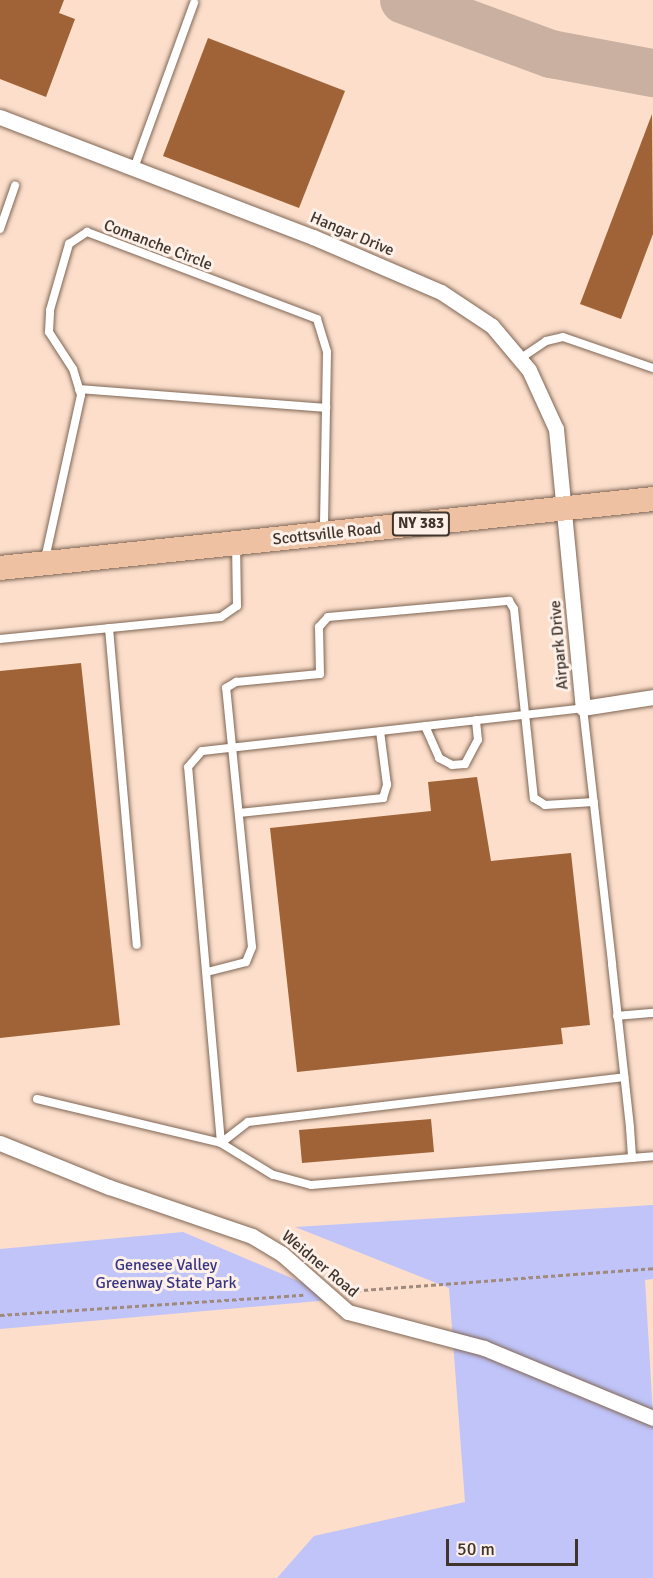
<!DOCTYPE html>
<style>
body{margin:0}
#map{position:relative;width:653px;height:1578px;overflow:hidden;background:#fcdecb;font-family:Signika,sans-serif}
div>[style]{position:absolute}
.green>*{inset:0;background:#c0c4f8}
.taxiway>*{height:48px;margin:-24px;padding:0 24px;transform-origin:24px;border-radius:24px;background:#c9b0a0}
.building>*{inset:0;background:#9f6337}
.path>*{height:3px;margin-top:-1.5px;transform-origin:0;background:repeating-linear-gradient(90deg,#9f8a7d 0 4.5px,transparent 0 7.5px)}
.roads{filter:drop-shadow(0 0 2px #7f6655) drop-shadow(0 0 2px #7f6655)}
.service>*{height:8px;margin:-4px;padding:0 4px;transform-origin:4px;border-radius:4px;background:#fff}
.minor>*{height:15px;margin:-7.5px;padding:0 7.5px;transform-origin:7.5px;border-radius:7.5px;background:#fff}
.primary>*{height:24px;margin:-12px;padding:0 12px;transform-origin:12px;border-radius:12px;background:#edc1a1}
span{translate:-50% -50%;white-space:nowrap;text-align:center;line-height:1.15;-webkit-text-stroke:6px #fcf0e8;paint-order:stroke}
.shield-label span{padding:2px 4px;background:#fcf0e8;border:2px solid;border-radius:4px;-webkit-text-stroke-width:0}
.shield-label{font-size:15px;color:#40352d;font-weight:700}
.street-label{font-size:16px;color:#40352d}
.park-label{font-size:16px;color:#383483}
.scale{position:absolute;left:446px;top:1539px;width:132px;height:27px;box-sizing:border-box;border:3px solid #40352d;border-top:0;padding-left:8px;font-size:18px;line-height:21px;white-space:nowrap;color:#40352d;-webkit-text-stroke:4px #fcf0e8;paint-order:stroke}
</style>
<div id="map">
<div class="green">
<div style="clip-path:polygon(653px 1205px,653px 1279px,645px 1280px,653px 1415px,653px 1578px,277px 1578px,314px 1536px,465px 1502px,449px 1288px,295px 1227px)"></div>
<div style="clip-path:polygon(183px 1232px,341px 1299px,0 1329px,0 1249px)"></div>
</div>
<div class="taxiway">
<div style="left:404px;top:0;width:157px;rotate:20.2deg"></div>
<div style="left:551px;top:54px;width:104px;rotate:10.6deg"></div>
</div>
<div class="building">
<div style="clip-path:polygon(0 0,64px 0,59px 13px,75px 19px,46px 97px,0 79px)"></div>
<div style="clip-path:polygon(208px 38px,345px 91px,299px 208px,163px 156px)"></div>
<div style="clip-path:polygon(652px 114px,653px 234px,621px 319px,580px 304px)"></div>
<div style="clip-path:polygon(81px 663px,120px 1025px,0 1038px,0 671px)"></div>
<div style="clip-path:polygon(477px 777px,491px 861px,571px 853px,590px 1025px,561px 1028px,563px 1044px,297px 1072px,270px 828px,431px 811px,428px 782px)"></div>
<div style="clip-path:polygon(431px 1119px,434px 1152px,302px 1163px,299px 1130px)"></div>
</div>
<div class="path">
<div style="left:349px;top:1291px;width:305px;rotate:-4.3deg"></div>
<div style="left:0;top:1315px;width:304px;rotate:-3.8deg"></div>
</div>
<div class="roads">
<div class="service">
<div style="left:134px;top:168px;width:176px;rotate:-70deg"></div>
<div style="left:0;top:229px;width:46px;rotate:-70.8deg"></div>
<div style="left:521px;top:358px;width:30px;rotate:-34deg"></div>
<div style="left:546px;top:341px;width:17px;rotate:-13deg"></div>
<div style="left:563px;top:337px;width:95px;rotate:19deg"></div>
<div style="left:79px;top:389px;width:248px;rotate:4.4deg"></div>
<div style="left:45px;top:559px;width:168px;rotate:-77.6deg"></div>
<div style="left:81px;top:395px;width:27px;rotate:-107deg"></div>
<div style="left:73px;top:369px;width:44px;rotate:-123deg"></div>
<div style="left:49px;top:332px;width:22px;rotate:-87deg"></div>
<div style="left:50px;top:310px;width:69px;rotate:-73.9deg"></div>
<div style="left:69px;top:244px;width:22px;rotate:-34deg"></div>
<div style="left:87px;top:232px;width:246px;rotate:20.7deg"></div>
<div style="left:317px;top:319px;width:34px;rotate:73deg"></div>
<div style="left:327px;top:352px;width:178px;rotate:91deg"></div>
<div style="left:109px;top:628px;width:318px;rotate:85deg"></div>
<div style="left:0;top:639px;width:222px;rotate:-5.7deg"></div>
<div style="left:221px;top:617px;width:19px;rotate:-35deg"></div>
<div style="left:237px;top:606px;width:61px;rotate:-90.9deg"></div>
<div style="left:425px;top:726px;width:35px;rotate:66deg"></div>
<div style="left:439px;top:758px;width:15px;rotate:28deg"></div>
<div style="left:452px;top:765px;width:13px;rotate:-4deg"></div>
<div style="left:465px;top:764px;width:27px;rotate:-62deg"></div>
<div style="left:478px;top:740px;width:20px;rotate:-96deg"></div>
<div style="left:239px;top:813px;width:145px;rotate:-5.9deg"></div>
<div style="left:383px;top:798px;width:14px;rotate:-73deg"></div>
<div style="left:387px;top:785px;width:54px;rotate:-97.4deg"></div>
<div style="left:207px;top:972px;width:40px;rotate:-14.4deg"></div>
<div style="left:246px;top:962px;width:16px;rotate:-68deg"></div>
<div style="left:252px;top:947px;width:260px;rotate:-95.7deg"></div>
<div style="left:226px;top:688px;width:12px;rotate:-31deg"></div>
<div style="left:236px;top:682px;width:84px;rotate:-5.4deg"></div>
<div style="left:320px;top:674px;width:47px;rotate:-91.2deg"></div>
<div style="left:319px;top:627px;width:13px;rotate:-48deg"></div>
<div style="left:328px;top:617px;width:182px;rotate:-5.1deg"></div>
<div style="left:509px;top:601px;width:9px;rotate:58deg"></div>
<div style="left:514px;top:609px;width:190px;rotate:84deg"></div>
<div style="left:534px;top:798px;width:13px;rotate:32deg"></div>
<div style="left:545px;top:805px;width:49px;rotate:-3.5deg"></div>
<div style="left:617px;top:1016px;width:36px;rotate:-5deg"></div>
<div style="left:37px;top:1099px;width:189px;rotate:13.4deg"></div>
<div style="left:221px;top:1143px;width:377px;rotate:-95deg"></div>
<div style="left:188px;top:767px;width:21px;rotate:-49deg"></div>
<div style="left:202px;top:751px;width:383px;rotate:-6.4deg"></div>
<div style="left:583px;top:708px;width:258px;rotate:83.5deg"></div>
<div style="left:612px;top:964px;width:165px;rotate:83.7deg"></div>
<div style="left:630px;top:1128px;width:30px;rotate:86deg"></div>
<div style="left:632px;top:1158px;width:322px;rotate:175.2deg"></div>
<div style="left:311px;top:1185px;width:39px;rotate:-165deg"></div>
<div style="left:273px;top:1175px;width:61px;rotate:-148.4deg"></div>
<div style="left:221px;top:1143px;width:34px;rotate:-38deg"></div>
<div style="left:248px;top:1122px;width:379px;rotate:-6.8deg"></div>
<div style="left:632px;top:1158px;width:21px;rotate:-5deg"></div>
</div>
<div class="minor">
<div style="left:0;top:117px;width:335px;rotate:21deg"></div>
<div style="left:313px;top:237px;width:139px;rotate:23.3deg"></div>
<div style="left:441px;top:292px;width:61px;rotate:33.7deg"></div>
<div style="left:492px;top:326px;width:57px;rotate:49.9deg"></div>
<div style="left:529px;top:370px;width:65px;rotate:65.4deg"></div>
<div style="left:556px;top:429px;width:280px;rotate:84.5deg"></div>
<div style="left:583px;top:708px;width:71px;rotate:-8.9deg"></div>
<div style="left:0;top:1143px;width:118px;rotate:22deg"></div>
<div style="left:109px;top:1187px;width:151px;rotate:18.9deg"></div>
<div style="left:252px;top:1236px;width:35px;rotate:31deg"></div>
<div style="left:282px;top:1254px;width:88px;rotate:41.3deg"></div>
<div style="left:348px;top:1312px;width:141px;rotate:14.8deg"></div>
<div style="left:484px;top:1348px;width:183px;rotate:22.5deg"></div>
</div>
<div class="primary">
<div style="left:0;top:568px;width:657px;rotate:-6.03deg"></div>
</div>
</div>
<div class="shield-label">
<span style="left:421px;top:524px">NY 383</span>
</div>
<div class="street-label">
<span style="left:352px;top:234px;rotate:23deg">Hangar Drive</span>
<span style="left:158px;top:245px;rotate:21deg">Comanche Circle</span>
<span style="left:327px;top:534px;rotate:-6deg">Scottsville Road</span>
<span style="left:559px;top:645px;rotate:-95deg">Airpark Drive</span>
<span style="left:320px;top:1264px;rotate:40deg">Weidner Road</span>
</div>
<div class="park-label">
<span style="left:166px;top:1274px">Genesee Valley<br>Greenway State Park</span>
</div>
<div class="scale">50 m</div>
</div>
